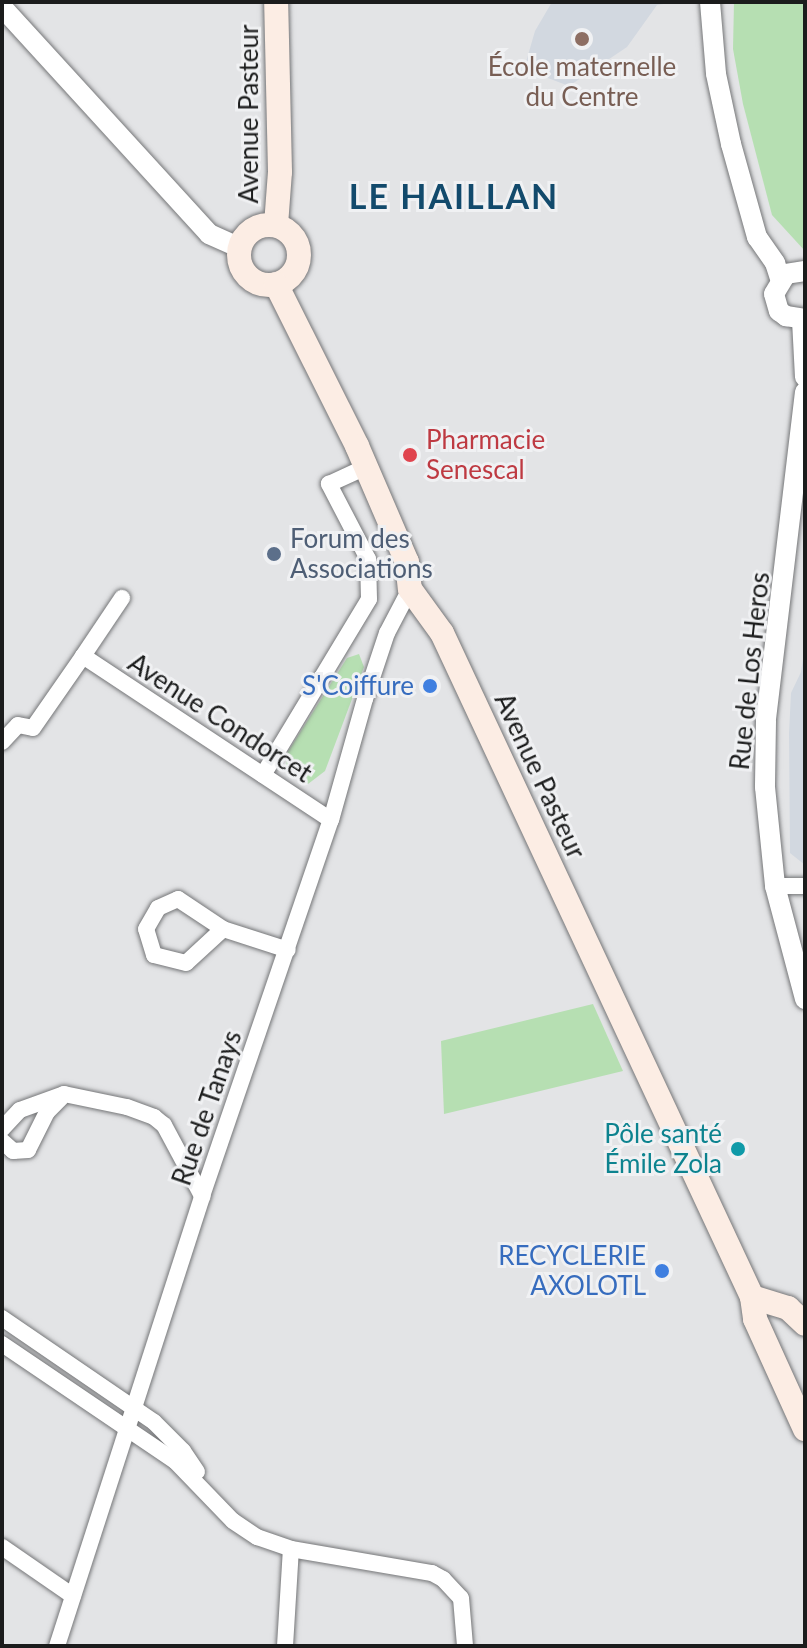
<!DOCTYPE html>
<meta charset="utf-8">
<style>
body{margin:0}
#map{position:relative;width:807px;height:1648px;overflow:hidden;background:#e3e4e6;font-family:Lato,sans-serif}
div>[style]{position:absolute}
.built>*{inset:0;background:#d2d8e0}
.green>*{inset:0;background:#b6dfb2}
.roads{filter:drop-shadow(0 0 2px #757678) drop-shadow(0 0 2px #757678)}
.minor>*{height:16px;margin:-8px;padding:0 8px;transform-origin:8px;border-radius:8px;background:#fff}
.tertiary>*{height:20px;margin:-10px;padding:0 10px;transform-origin:10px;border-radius:10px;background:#fff}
.secondary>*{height:24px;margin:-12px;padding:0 12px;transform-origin:12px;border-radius:12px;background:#fcede4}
.secondary>.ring{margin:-12px;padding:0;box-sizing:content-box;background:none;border:24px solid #fcede4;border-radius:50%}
.dots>*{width:22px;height:22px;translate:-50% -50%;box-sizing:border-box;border:4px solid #f0f1f3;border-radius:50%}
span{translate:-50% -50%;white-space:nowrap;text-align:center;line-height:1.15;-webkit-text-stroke:6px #f0f1f3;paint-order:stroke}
.education-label{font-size:26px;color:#785e54}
.street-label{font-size:26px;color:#1b1c1c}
.health-label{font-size:26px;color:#be3a42}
.left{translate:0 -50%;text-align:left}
.service-label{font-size:26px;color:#4e5e75}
.shop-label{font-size:26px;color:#366cbe}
.right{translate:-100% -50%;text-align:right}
.culture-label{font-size:26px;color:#0d838f}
.district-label{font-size:34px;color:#124a6c;font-weight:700;letter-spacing:2px}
.frame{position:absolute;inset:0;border:4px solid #1b1c1c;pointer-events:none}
</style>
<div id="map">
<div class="built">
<div style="clip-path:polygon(552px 2px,676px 2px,657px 5px,627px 47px,569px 86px,524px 69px,535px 31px)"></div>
<div style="clip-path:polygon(805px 645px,805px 865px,790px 853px,789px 733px,791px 693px,801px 672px)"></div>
</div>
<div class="green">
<div style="clip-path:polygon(734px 2px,805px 2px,805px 251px,772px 215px,743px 104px,733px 49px)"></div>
<div style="clip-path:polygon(359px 654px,364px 667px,325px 771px,308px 784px,286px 772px,287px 753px,347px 658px)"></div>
<div style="clip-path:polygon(593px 1004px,623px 1071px,444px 1114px,441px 1041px)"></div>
</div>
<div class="roads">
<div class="minor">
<div style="left:83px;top:656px;width:70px;rotate:-56.1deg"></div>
<div style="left:2px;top:742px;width:23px;rotate:-47deg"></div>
<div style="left:18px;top:725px;width:15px;rotate:11deg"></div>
<div style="left:33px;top:728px;width:88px;rotate:-55.2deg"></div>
<div style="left:83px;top:656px;width:297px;rotate:33.5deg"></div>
<div style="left:263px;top:775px;width:205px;rotate:-58.9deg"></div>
<div style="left:369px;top:599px;width:40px;rotate:-91.4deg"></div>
<div style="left:368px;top:559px;width:85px;rotate:-117.5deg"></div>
<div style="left:329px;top:484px;width:41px;rotate:-24.7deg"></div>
<div style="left:775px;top:886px;width:30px"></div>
<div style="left:223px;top:929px;width:50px;rotate:137.4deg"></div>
<div style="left:186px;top:963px;width:33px;rotate:-166deg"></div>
<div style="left:154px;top:955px;width:27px;rotate:-107deg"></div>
<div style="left:146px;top:929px;width:24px;rotate:-60deg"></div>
<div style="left:158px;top:908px;width:22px;rotate:-24deg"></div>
<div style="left:178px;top:899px;width:54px;rotate:33.7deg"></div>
<div style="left:223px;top:929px;width:68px;rotate:17.9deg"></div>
<div style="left:2px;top:1129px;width:26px;rotate:-47deg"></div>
<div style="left:20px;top:1110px;width:47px;rotate:-20deg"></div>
<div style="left:64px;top:1094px;width:64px;rotate:11.7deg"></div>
<div style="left:127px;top:1107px;width:29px;rotate:20deg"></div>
<div style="left:154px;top:1117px;width:13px;rotate:39deg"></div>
<div style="left:164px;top:1125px;width:81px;rotate:61.8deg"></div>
<div style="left:2px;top:1141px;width:15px;rotate:42deg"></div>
<div style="left:13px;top:1151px;width:15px;rotate:-4deg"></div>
<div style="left:28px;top:1150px;width:42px;rotate:-63.4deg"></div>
<div style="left:47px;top:1112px;width:20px;rotate:-45deg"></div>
<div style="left:2px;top:1318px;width:184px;rotate:34.4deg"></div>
<div style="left:154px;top:1422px;width:41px;rotate:45deg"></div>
<div style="left:183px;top:1451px;width:25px;rotate:56deg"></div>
<div style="left:2px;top:1344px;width:209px;rotate:34.1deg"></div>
<div style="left:175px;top:1461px;width:83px;rotate:46deg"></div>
<div style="left:233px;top:1521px;width:29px;rotate:34deg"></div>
<div style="left:257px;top:1537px;width:36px;rotate:19deg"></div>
<div style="left:291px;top:1549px;width:143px;rotate:9.7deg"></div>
<div style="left:432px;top:1573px;width:13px;rotate:29deg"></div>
<div style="left:443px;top:1579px;width:26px;rotate:47deg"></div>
<div style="left:461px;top:1598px;width:48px;rotate:85.2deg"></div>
<div style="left:2px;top:1547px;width:86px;rotate:34.6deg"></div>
<div style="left:57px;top:1646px;width:473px;rotate:-72.1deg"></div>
<div style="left:202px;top:1196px;width:398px;rotate:-71.1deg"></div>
<div style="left:331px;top:820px;width:126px;rotate:-74.3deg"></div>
<div style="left:365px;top:699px;width:70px;rotate:-71.6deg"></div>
<div style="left:387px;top:633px;width:50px;rotate:-62.4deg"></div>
<div style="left:285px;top:1646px;width:97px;rotate:-86.5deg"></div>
</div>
<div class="tertiary">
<div style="left:710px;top:2px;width:72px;rotate:85.2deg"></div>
<div style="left:716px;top:74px;width:72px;rotate:77.9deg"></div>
<div style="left:731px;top:144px;width:97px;rotate:74.4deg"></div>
<div style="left:757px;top:237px;width:32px;rotate:55deg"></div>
<div style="left:775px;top:263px;width:16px;rotate:72deg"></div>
<div style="left:2px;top:7px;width:307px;rotate:47.6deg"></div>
<div style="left:209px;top:234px;width:34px;rotate:24deg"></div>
<div style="left:805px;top:271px;width:19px;rotate:171deg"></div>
<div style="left:786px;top:274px;width:23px;rotate:121deg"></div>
<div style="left:774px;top:294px;width:18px;rotate:74deg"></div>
<div style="left:779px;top:311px;width:9px;rotate:36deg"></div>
<div style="left:786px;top:316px;width:19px;rotate:9deg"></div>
<div style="left:802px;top:320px;width:57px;rotate:87deg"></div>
<div style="left:805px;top:392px;width:331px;rotate:96.8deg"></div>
<div style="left:766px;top:721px;width:66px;rotate:90.9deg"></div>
<div style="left:765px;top:787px;width:100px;rotate:84.2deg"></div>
<div style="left:775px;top:886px;width:117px;rotate:75.1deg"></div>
</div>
<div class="secondary">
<div style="left:276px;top:225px;width:53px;rotate:-85.7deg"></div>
<div style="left:280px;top:172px;width:170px;rotate:-91.3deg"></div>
<div class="ring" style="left:239px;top:225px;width:36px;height:36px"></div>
<div style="left:276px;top:284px;width:181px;rotate:63.4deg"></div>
<div style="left:357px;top:446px;width:126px;rotate:66.7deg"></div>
<div style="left:407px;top:562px;width:27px;rotate:84deg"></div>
<div style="left:410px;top:589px;width:54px;rotate:54deg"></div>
<div style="left:442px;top:633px;width:733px;rotate:64.97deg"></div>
<div style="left:752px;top:1297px;width:22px;rotate:82deg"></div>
<div style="left:755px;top:1319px;width:121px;rotate:65.6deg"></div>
<div style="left:752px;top:1297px;width:38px;rotate:17deg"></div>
<div style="left:788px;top:1308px;width:23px;rotate:43deg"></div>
</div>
</div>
<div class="dots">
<div style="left:582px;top:39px;background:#8d6e63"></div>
<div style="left:410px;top:455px;background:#e0444e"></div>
<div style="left:274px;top:554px;background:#5c6f8a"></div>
<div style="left:430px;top:686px;background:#3f7fe0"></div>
<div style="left:738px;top:1149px;background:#0f9aa8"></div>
<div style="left:662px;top:1271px;background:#3f7fe0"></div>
</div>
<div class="education-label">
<span style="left:582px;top:82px">École maternelle<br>du Centre</span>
</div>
<div class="street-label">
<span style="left:249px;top:114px;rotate:-90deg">Avenue Pasteur</span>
<span style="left:750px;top:671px;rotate:-84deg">Rue de Los Heros</span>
<span style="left:220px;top:718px;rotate:33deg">Avenue Condorcet</span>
<span style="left:540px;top:776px;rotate:65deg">Avenue Pasteur</span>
<span style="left:207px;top:1108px;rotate:-71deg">Rue de Tanays</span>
</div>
<div class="health-label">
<span class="left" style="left:426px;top:455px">Pharmacie<br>Senescal</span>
</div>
<div class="service-label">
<span class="left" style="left:290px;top:554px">Forum des<br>Associations</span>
</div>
<div class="shop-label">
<span class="right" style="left:414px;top:686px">S'Coiffure</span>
<span class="right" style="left:646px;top:1271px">RECYCLERIE<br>AXOLOTL</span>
</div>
<div class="culture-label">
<span class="right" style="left:722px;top:1149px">Pôle santé<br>Émile Zola</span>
</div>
<div class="district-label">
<span style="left:454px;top:196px">LE HAILLAN</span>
</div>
<div class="frame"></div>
</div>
